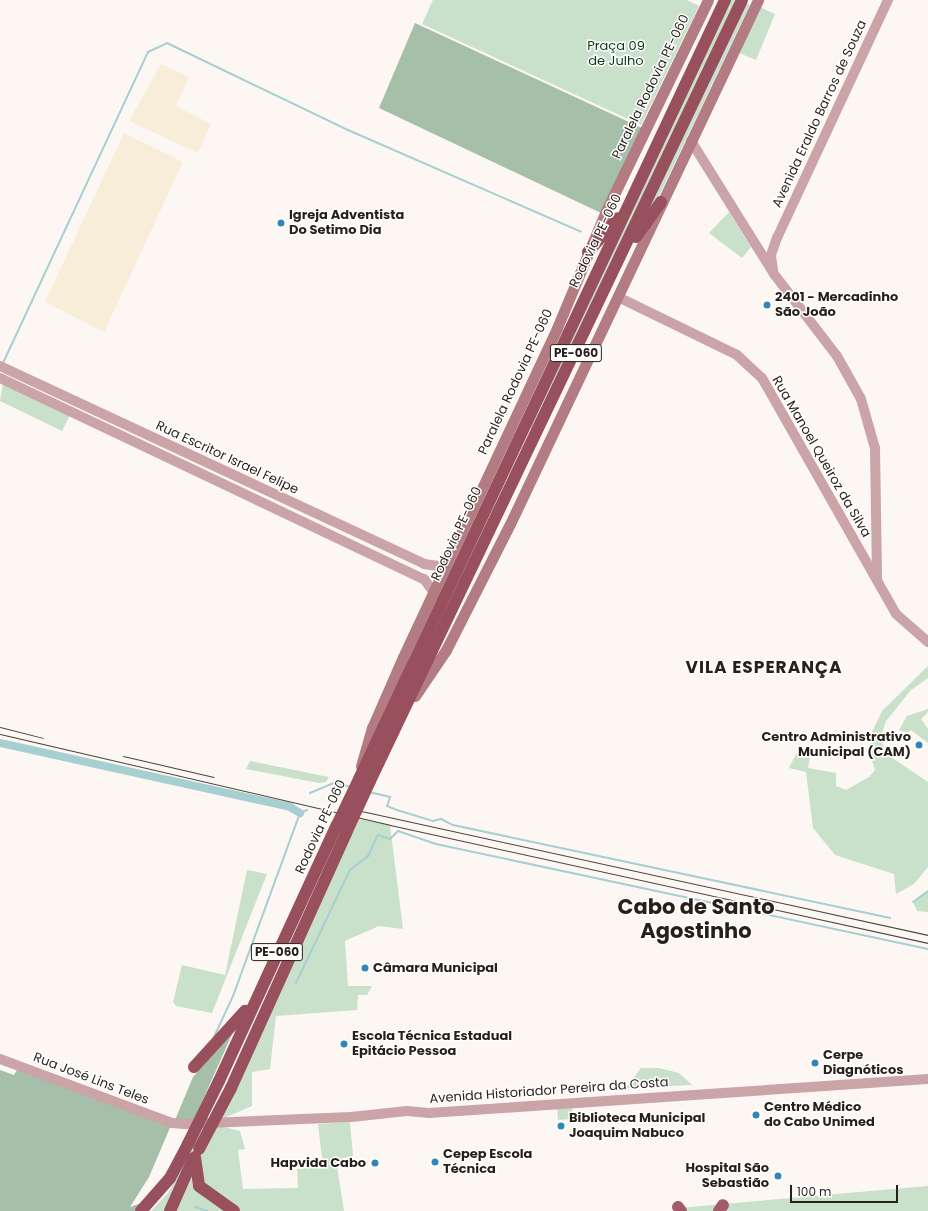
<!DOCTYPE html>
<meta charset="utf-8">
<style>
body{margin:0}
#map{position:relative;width:928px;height:1211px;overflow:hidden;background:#fcf7f3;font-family:Poppins,sans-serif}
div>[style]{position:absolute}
.industrial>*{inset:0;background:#f7edd8}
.green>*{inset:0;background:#c9e0cb}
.forest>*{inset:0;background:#a5bfa8}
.stream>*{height:2px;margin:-1px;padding:0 1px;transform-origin:1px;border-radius:1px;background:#a6cfd2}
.canal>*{height:8px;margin:-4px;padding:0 4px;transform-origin:4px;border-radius:4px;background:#a6cfd2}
.tertiary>*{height:10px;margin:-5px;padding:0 5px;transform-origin:5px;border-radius:5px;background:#cba4a8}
.secondary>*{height:11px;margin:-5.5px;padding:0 5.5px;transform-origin:5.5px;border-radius:5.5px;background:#b37b82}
.primary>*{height:12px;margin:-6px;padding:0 6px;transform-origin:6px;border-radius:6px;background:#a05d67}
.trunk>*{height:12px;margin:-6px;padding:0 6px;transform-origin:6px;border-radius:6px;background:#98505c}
.tram>*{height:1px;margin:-0.5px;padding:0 0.5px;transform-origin:0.5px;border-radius:0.5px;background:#4a423b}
.trunk-bridge>*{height:12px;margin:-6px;padding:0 6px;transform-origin:6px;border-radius:6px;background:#98505c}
.dots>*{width:11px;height:11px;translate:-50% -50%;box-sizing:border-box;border:2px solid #fff;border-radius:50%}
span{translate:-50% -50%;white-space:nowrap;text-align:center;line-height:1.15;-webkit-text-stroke:3px #fff;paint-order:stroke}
.shield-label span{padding:1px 3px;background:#fff;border:1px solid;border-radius:3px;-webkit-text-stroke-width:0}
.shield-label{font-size:12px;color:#281f18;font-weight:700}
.park-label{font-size:13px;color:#0b3716}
.street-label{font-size:13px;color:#281f18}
.poi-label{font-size:13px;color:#281f18;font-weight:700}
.left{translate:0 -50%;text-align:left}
.right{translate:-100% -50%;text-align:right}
.district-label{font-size:17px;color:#281f18;font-weight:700;letter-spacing:1px}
.town-label{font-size:21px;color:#281f18;font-weight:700}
.scale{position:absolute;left:790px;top:1185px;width:108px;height:18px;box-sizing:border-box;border:2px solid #281f18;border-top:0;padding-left:5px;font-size:12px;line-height:14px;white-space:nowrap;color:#281f18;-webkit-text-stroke:3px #fff;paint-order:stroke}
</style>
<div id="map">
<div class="industrial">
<div style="clip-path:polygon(161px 64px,189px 77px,176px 106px,211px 124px,198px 153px,129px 121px)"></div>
<div style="clip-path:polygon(124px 133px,183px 162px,104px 332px,45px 302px)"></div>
</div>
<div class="green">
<div style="clip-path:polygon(433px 0,687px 0,699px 6px,641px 125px,422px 24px)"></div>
<div style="clip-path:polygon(730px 0,737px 0,537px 430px,530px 428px)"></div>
<div style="clip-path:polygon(744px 2px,750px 5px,658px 198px,638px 229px)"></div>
<div style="clip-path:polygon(760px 7px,775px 14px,756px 60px,739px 53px)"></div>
<div style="clip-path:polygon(729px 212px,751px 247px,742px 258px,709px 233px)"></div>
<div style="clip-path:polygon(4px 378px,72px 411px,62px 431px,0 401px)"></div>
<div style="clip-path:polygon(928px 666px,928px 678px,911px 690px,886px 721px,881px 737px,885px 753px,928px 782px,928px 867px,914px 884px,896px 894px,894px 874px,835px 855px,813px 828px,806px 772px,789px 768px,796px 754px,804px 750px,810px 757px,808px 768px,836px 773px,836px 786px,846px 790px,869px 777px,875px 770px,870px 755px,871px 734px,882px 711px)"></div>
<div style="clip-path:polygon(928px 709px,928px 712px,921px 719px,928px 729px,928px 743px,911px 730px,908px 733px,899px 730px,907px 716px)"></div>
<div style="clip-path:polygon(250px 761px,329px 777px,326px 782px,319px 783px,246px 769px)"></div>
<div style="clip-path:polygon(353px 818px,390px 825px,403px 929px,379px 926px,345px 941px,348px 986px,372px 986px,367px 995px,358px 995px,357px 1010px,276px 1016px,270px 1069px,252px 1072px,252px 1106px,224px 1118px,218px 1113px)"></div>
<div style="clip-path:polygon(247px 870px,267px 874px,212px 1013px,176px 1006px,173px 1002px,182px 965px,225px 975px)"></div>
<div style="clip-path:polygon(928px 891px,928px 912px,917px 911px,913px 902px)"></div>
<div style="clip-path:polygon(641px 1068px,659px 1068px,679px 1073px,692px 1085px,626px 1088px)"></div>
<div style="clip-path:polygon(557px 1106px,572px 1106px,573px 1119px,558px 1120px)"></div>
<div style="clip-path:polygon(350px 1122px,353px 1156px,336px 1160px,344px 1211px,237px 1211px,214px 1196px,190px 1166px,212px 1124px,240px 1131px,245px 1149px,238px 1150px,243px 1189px,298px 1188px,297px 1169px,323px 1166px,318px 1124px)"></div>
<div style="clip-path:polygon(198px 1138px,165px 1211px,151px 1211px,168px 1193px)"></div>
<div style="clip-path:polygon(192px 1177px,197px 1188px,226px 1211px,176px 1211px)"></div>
<div style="clip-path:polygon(928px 1186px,928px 1211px,681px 1211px,678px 1208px)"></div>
</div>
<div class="forest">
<div style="clip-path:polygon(415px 23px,642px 128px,601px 213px,379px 108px)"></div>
<div style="clip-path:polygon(233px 1032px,193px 1122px,175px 1120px,193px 1077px)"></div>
<div style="clip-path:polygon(19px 1066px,172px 1123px,149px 1177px,130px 1207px,155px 1198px,141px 1211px,0 1211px,0 1070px,14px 1075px)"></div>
</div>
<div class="stream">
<div style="left:3px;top:363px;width:343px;rotate:-65deg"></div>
<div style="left:148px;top:52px;width:21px;rotate:-25deg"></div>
<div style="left:167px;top:43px;width:201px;rotate:25.7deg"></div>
<div style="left:348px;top:130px;width:254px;rotate:23.6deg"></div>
<div style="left:369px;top:792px;width:22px;rotate:13deg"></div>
<div style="left:390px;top:797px;width:9px;rotate:108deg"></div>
<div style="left:387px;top:806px;width:11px;rotate:22deg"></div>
<div style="left:397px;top:810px;width:38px;rotate:17deg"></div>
<div style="left:433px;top:821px;width:8px;rotate:-14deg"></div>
<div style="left:441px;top:819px;width:13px;rotate:27deg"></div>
<div style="left:453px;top:825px;width:447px;rotate:12deg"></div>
<div style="left:310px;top:793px;width:26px;rotate:-23deg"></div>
<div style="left:334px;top:783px;width:17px;rotate:13deg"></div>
<div style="left:913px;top:902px;width:19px;rotate:-36deg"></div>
<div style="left:296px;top:983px;width:125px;rotate:-64.5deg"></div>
<div style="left:350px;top:870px;width:23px;rotate:-38deg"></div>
<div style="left:368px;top:856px;width:23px;rotate:-65deg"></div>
<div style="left:378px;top:835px;width:13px;rotate:18deg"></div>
<div style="left:390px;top:839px;width:11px;rotate:-45deg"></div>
<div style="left:398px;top:831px;width:40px;rotate:18.9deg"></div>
<div style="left:436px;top:844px;width:503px;rotate:12.05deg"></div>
<div style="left:214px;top:1037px;width:45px;rotate:-65.1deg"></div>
<div style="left:233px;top:996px;width:195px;rotate:-69.9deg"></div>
<div style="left:300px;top:813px;width:8px;rotate:-23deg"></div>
<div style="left:195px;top:1207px;width:13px;rotate:18deg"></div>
</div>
<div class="canal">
<div style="left:0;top:743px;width:297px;rotate:12.4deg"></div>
<div style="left:290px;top:807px;width:12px;rotate:31deg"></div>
</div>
<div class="tertiary">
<div style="left:691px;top:141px;width:157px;rotate:58deg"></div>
<div style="left:774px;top:274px;width:103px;rotate:52.5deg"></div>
<div style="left:837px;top:356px;width:49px;rotate:60.8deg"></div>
<div style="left:861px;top:399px;width:51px;rotate:74.1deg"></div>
<div style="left:875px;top:448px;width:132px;rotate:89.1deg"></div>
<div style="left:773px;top:270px;width:15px;rotate:-98deg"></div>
<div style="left:771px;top:255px;width:18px;rotate:-71deg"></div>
<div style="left:777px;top:238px;width:263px;rotate:-65deg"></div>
<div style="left:618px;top:297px;width:132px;rotate:26deg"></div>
<div style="left:737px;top:355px;width:34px;rotate:43deg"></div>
<div style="left:762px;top:378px;width:271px;rotate:60.4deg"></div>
<div style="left:896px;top:614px;width:43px;rotate:41.2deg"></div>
<div style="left:0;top:366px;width:468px;rotate:25deg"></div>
<div style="left:424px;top:564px;width:22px;rotate:8deg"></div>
<div style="left:0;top:378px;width:469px;rotate:25.4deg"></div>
<div style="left:424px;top:579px;width:17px;rotate:54deg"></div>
<div style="left:0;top:1059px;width:184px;rotate:20.4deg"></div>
<div style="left:172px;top:1123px;width:13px;rotate:4deg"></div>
<div style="left:185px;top:1124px;width:166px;rotate:-2.4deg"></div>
<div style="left:351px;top:1117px;width:56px;rotate:-6.1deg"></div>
<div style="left:407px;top:1111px;width:22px;rotate:5deg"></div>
<div style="left:429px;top:1113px;width:500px;rotate:-3.9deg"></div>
</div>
<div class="secondary">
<div style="left:415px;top:696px;width:55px;rotate:-56deg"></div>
<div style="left:446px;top:650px;width:141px;rotate:-63.1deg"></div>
<div style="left:510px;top:524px;width:580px;rotate:-64.67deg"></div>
<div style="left:361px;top:766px;width:40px;rotate:-74deg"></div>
<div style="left:372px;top:728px;width:77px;rotate:-66.4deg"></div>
<div style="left:403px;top:657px;width:363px;rotate:-64.9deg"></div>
<div style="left:557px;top:328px;width:127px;rotate:-67.3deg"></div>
<div style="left:606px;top:211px;width:234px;rotate:-64.2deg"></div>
</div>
<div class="primary">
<div style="left:678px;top:1207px;width:5px;rotate:53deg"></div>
<div style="left:719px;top:1211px;width:7px;rotate:-56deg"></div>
</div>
<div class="trunk">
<div style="left:636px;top:237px;width:43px;rotate:-54.5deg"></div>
<div style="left:588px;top:252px;width:45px;rotate:-48.6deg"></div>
<div style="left:359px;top:779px;width:861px;rotate:-64.83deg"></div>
<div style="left:370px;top:781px;width:865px;rotate:-64.53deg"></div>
<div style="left:194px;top:1067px;width:76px;rotate:-47.7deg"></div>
<div style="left:219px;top:1081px;width:282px;rotate:-65.3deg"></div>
<div style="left:231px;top:1088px;width:280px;rotate:-65.7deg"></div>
<div style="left:195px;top:1157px;width:29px;rotate:82deg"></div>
<div style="left:199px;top:1186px;width:43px;rotate:35.5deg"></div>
<div style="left:141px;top:1211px;width:44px;rotate:-48.7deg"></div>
<div style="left:170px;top:1178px;width:38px;rotate:-62deg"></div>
<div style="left:170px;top:1211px;width:57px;rotate:-66.1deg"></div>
</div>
<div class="tram">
<div style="left:0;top:727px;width:44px;rotate:14.3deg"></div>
<div style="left:0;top:734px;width:400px;rotate:13.1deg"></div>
<div style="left:390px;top:825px;width:551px;rotate:12.37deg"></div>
<div style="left:123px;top:756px;width:93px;rotate:13deg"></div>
<div style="left:343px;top:807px;width:599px;rotate:12.34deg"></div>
</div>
<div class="trunk-bridge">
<div style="left:337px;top:825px;width:51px;rotate:-64.4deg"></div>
<div style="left:346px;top:833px;width:57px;rotate:-65.2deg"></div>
<div style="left:188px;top:1144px;width:70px;rotate:-63.8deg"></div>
<div style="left:199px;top:1149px;width:69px;rotate:-62.3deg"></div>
</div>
<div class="dots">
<div style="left:281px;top:223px;background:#3287b7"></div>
<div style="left:767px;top:305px;background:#3287b7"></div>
<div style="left:919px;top:745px;background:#3287b7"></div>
<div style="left:365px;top:968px;background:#3287b7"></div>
<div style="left:344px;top:1044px;background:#3287b7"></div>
<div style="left:815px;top:1063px;background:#3287b7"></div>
<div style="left:756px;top:1115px;background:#3287b7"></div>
<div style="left:561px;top:1126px;background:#3287b7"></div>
<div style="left:435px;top:1162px;background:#3287b7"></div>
<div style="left:375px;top:1163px;background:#3287b7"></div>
<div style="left:778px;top:1176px;background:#3287b7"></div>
</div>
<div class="shield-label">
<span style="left:576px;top:353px">PE-060</span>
<span style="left:277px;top:952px">PE-060</span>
</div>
<div class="park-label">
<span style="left:616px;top:54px">Praça 09<br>de Julho</span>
</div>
<div class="street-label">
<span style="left:651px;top:87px;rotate:-64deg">Paralela Rodovia PE-060</span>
<span style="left:820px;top:114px;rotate:-65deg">Avenida Eraldo Barros de Souza</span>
<span style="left:596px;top:241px;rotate:-64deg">Rodovia PE-060</span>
<span style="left:516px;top:382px;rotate:-65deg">Paralela Rodovia PE-060</span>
<span style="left:821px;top:457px;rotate:60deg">Rua Manoel Queiroz da Silva</span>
<span style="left:227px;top:458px;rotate:25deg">Rua Escritor Israel Felipe</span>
<span style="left:457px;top:534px;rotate:-65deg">Rodovia PE-060</span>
<span style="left:321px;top:827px;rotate:-65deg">Rodovia PE-060</span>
<span style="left:91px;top:1079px;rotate:21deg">Rua José Lins Teles</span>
<span style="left:549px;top:1091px;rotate:-4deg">Avenida Historiador Pereira da Costa</span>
</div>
<div class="poi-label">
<span class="left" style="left:289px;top:223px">Igreja Adventista<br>Do Setimo Dia</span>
<span class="left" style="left:775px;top:305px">2401 - Mercadinho<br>São João</span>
<span class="right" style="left:911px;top:745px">Centro Administrativo<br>Municipal (CAM)</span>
<span class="left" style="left:373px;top:968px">Câmara Municipal</span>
<span class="left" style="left:352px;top:1044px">Escola Técnica Estadual<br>Epitácio Pessoa</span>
<span class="left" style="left:823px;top:1063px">Cerpe<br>Diagnóticos</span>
<span class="left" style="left:764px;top:1115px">Centro Médico<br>do Cabo Unimed</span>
<span class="left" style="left:569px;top:1126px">Biblioteca Municipal<br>Joaquim Nabuco</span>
<span class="left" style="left:443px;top:1162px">Cepep Escola<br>Técnica</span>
<span class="right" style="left:366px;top:1163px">Hapvida Cabo</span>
<span class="right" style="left:769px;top:1176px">Hospital São<br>Sebastião</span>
</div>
<div class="district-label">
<span style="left:764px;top:668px">VILA ESPERANÇA</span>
</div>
<div class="town-label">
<span style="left:696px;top:919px">Cabo de Santo<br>Agostinho</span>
</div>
<div class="scale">100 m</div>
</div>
